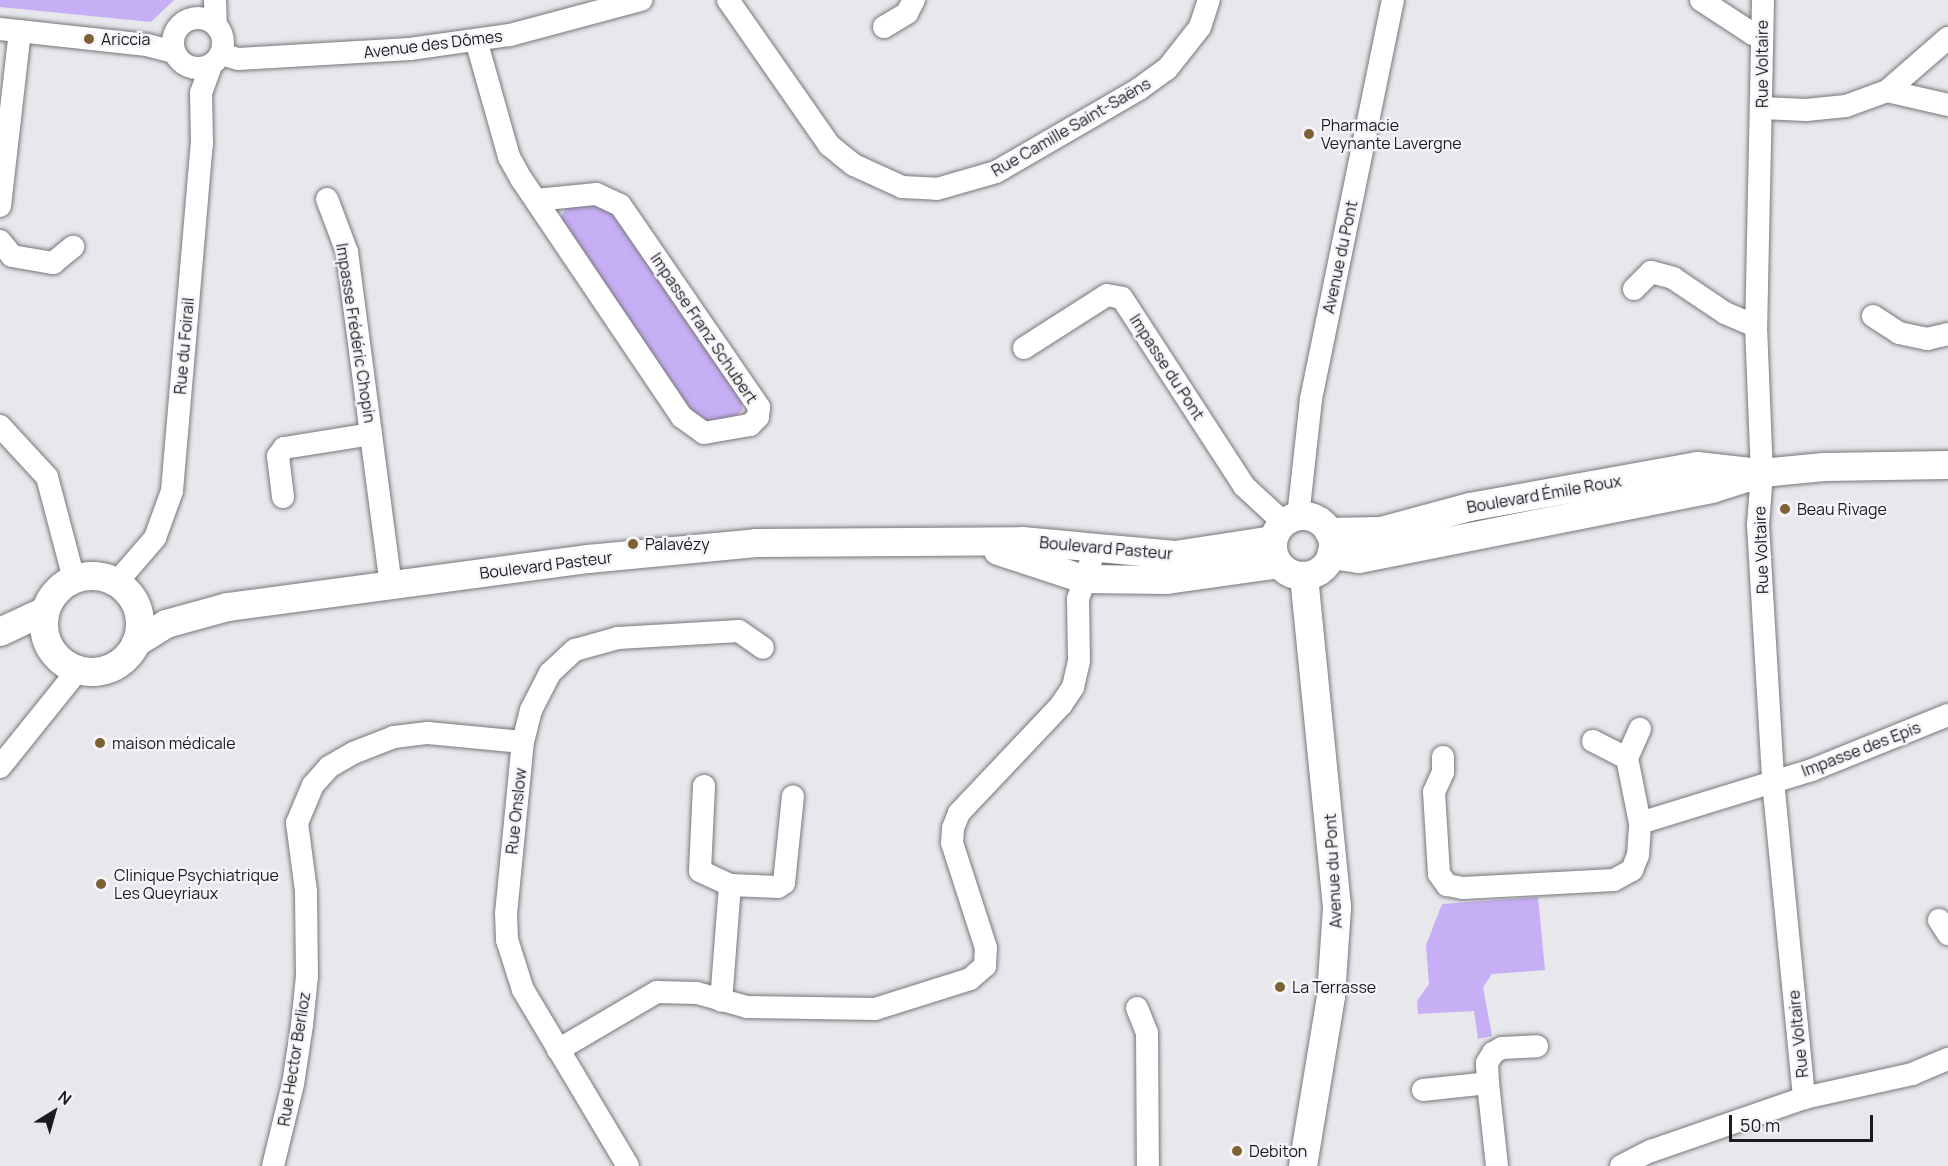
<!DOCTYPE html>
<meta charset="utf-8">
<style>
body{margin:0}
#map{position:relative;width:1948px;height:1166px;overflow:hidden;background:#e8e7ec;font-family:Manrope,sans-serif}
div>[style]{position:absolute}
.green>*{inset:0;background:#c6aff5}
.roads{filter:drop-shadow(0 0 2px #78777b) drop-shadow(0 0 2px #78777b)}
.minor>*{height:22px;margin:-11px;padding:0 11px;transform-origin:11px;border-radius:11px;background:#fff}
.minor>.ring{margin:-11px;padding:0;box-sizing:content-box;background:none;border:22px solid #fff;border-radius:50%}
.major>*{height:28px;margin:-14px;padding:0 14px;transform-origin:14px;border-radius:14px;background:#fff}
.major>.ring{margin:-14px;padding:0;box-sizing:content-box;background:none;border:28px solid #fff;border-radius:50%}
.dots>*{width:16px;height:16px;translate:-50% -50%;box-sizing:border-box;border:3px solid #f6f4f9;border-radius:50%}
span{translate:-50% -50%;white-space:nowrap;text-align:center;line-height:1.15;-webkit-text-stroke:4.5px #f6f4f9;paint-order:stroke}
.poi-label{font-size:16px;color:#1b1b1d}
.left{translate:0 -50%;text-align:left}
.street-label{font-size:16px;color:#1b1b1d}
.north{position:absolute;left:24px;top:1082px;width:60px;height:60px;-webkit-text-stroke:4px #f6f4f9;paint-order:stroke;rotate:37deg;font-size:16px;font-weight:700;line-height:24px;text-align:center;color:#1b1b1d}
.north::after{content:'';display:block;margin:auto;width:21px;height:27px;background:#1b1b1d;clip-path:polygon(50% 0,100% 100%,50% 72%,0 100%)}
.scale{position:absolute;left:1729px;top:1115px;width:144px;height:27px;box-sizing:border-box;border:3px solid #1b1b1d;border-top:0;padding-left:8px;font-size:18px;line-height:21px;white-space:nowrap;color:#1b1b1d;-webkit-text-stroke:4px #f6f4f9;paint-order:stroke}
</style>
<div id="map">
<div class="green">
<div style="clip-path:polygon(0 0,174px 0,151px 22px,0 7px)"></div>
<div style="clip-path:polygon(596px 204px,612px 212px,742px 401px,742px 410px,736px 416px,706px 423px,689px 410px,560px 220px,566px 207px)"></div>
<div style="clip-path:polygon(1538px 897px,1545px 970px,1492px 974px,1483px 987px,1492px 1036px,1478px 1039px,1474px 1011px,1418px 1014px,1417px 1001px,1429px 984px,1426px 945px,1442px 904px)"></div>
</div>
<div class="roads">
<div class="minor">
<div style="left:215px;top:0;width:25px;rotate:88deg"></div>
<div style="left:728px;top:0;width:177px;rotate:55.1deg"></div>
<div style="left:829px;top:145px;width:32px;rotate:39deg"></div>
<div style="left:854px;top:165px;width:53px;rotate:24.6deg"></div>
<div style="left:902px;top:187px;width:35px;rotate:3deg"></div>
<div style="left:937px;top:189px;width:61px;rotate:-16.1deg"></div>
<div style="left:996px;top:172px;width:165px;rotate:-30.1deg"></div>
<div style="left:1139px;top:89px;width:34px;rotate:-36deg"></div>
<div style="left:1167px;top:69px;width:53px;rotate:-51.8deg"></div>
<div style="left:1200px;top:27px;width:28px;rotate:-72deg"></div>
<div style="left:1701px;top:0;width:62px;rotate:33.2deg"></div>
<div style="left:1753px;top:34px;width:9px;rotate:13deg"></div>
<div style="left:1763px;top:0;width:326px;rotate:91.2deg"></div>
<div style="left:1756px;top:326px;width:147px;rotate:87.7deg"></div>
<div style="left:1762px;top:473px;width:52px;rotate:94.4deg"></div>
<div style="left:1758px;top:525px;width:256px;rotate:86.6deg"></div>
<div style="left:1773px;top:781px;width:319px;rotate:84.4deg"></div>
<div class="ring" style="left:173px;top:18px;width:28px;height:28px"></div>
<div style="left:884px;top:27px;width:27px;rotate:-31deg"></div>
<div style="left:907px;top:13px;width:15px;rotate:-62deg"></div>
<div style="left:0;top:29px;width:148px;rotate:6.2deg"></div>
<div style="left:147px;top:45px;width:28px;rotate:15deg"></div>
<div style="left:476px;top:40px;width:122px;rotate:74.2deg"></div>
<div style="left:509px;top:157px;width:26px;rotate:61deg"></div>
<div style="left:522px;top:180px;width:286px;rotate:56deg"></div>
<div style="left:682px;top:417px;width:27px;rotate:36deg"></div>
<div style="left:704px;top:433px;width:47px;rotate:-9.9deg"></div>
<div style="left:750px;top:425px;width:11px;rotate:-45deg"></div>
<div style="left:758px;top:417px;width:10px;rotate:-84deg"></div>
<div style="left:759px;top:407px;width:245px;rotate:-124.5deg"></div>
<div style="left:620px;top:205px;width:26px;rotate:-155deg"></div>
<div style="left:596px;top:194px;width:60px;rotate:174.3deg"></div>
<div style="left:221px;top:54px;width:18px;rotate:16deg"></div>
<div style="left:238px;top:59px;width:172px;rotate:-3.3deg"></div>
<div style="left:410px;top:49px;width:101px;rotate:-8deg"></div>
<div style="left:510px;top:35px;width:136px;rotate:-15deg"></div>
<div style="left:1887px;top:91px;width:63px;rotate:12.9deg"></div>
<div style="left:1762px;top:108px;width:44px;rotate:2.6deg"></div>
<div style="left:1806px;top:110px;width:40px;rotate:-5.7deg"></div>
<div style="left:1846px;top:106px;width:44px;rotate:-20.1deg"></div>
<div style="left:1887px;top:91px;width:81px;rotate:-41deg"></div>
<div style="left:327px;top:199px;width:57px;rotate:69.3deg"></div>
<div style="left:347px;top:252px;width:335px;rotate:82.5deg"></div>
<div style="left:0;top:206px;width:176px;rotate:-83.5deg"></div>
<div style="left:0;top:241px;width:19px;rotate:51deg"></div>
<div style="left:12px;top:256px;width:42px;rotate:9.7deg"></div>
<div style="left:53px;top:263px;width:26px;rotate:-39deg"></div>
<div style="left:1634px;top:289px;width:24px;rotate:-45deg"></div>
<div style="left:1651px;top:272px;width:23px;rotate:15deg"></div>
<div style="left:1673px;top:278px;width:63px;rotate:33.9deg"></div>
<div style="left:1725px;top:313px;width:34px;rotate:23deg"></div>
<div style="left:1873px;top:316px;width:31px;rotate:33deg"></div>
<div style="left:1899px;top:333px;width:29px;rotate:12deg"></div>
<div style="left:1927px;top:339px;width:22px;rotate:-13deg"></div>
<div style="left:1024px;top:348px;width:98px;rotate:-32.6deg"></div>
<div style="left:1107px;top:295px;width:15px;rotate:11deg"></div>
<div style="left:1122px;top:298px;width:224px;rotate:57deg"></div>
<div style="left:1244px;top:486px;width:54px;rotate:42.8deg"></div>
<div style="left:0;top:426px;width:69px;rotate:47.3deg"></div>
<div style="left:47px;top:477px;width:106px;rotate:75.2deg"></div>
<div style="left:283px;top:497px;width:41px;rotate:-97deg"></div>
<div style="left:278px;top:456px;width:10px;rotate:-53deg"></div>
<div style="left:284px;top:448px;width:88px;rotate:-9.1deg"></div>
<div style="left:1298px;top:517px;width:119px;rotate:-83.7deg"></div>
<div style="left:1311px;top:399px;width:407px;rotate:-78.4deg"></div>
<div style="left:117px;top:582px;width:58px;rotate:-49.2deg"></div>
<div style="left:155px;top:538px;width:50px;rotate:-70.1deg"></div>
<div style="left:172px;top:491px;width:348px;rotate:-85.1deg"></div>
<div style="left:202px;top:144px;width:51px;rotate:-91.1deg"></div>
<div style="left:201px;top:93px;width:29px;rotate:-70deg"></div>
<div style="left:1593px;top:741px;width:38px;rotate:27deg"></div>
<div style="left:1443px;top:757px;width:15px;rotate:90deg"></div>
<div style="left:1443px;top:772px;width:22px;rotate:114deg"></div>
<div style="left:1434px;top:792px;width:82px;rotate:86.5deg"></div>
<div style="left:1439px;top:874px;width:14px;rotate:54deg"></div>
<div style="left:1447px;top:885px;width:16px;rotate:11deg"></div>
<div style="left:1463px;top:888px;width:151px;rotate:-3deg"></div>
<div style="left:1614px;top:880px;width:21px;rotate:-29deg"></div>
<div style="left:1632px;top:870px;width:16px;rotate:-68deg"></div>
<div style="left:1638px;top:855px;width:32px;rotate:-86deg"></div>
<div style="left:1640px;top:823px;width:180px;rotate:-17.1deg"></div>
<div style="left:1812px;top:770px;width:147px;rotate:-22deg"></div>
<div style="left:0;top:767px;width:124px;rotate:-51.2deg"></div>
<div style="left:704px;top:786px;width:85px;rotate:92.7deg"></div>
<div style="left:700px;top:871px;width:33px;rotate:25deg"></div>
<div style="left:730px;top:885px;width:116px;rotate:94.4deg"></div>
<div style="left:1640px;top:823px;width:66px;rotate:-101.3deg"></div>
<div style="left:1627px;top:758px;width:32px;rotate:-66deg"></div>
<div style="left:730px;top:885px;width:48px;rotate:2.4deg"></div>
<div style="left:778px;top:887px;width:7px;rotate:-34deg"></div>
<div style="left:784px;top:883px;width:87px;rotate:-84.1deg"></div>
<div style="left:1939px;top:920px;width:17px;rotate:57deg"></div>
<div style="left:1137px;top:1008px;width:27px;rotate:68deg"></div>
<div style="left:1147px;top:1033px;width:133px;rotate:89.6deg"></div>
<div style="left:558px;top:1050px;width:115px;rotate:-30.4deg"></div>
<div style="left:657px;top:992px;width:40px;rotate:1.4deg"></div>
<div style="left:697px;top:993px;width:52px;rotate:15.6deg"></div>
<div style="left:747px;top:1007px;width:128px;rotate:0.9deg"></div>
<div style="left:875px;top:1009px;width:100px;rotate:-17.5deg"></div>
<div style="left:970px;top:979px;width:20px;rotate:-41deg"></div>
<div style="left:985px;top:966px;width:18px;rotate:-87deg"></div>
<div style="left:986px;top:948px;width:110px;rotate:-107.9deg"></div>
<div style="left:952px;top:843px;width:15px;rotate:-86deg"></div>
<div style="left:953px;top:828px;width:16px;rotate:-68deg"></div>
<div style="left:959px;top:813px;width:149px;rotate:-46.6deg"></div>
<div style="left:1061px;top:705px;width:22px;rotate:-56deg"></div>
<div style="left:1073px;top:687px;width:27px;rotate:-77deg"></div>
<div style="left:1079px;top:661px;width:62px;rotate:-90.9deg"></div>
<div style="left:1078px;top:599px;width:53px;rotate:-71.2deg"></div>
<div style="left:1488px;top:1083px;width:20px;rotate:-93deg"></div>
<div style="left:1487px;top:1063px;width:12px;rotate:-59deg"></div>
<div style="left:1493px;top:1053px;width:10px;rotate:-29deg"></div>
<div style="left:1502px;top:1048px;width:35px;rotate:-3deg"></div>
<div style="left:1423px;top:1090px;width:65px;rotate:-6.1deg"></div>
<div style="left:1488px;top:1083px;width:83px;rotate:83.8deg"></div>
<div style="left:273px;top:1166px;width:84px;rotate:-76.3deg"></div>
<div style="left:293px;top:1084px;width:60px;rotate:-81.3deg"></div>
<div style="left:302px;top:1025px;width:49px;rotate:-84.2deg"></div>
<div style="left:307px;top:976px;width:85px;rotate:-90.7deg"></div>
<div style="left:306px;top:891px;width:69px;rotate:-97.5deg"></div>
<div style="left:297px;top:823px;width:41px;rotate:-67.2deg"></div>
<div style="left:313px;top:785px;width:24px;rotate:-48deg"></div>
<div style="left:329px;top:767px;width:28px;rotate:-30deg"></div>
<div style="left:353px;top:753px;width:44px;rotate:-21.3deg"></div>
<div style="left:394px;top:737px;width:34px;rotate:-7deg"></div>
<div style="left:428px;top:733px;width:95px;rotate:5.4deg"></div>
<div style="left:628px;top:1166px;width:205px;rotate:-120.8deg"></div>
<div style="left:523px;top:990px;width:52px;rotate:-107.7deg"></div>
<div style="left:507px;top:940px;width:26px;rotate:-92deg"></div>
<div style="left:506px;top:914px;width:173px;rotate:-84.4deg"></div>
<div style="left:523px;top:742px;width:33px;rotate:-76deg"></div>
<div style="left:531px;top:710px;width:42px;rotate:-62.8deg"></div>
<div style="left:550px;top:673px;width:34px;rotate:-43deg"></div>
<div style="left:575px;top:650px;width:45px;rotate:-15.6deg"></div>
<div style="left:618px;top:638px;width:121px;rotate:-3.3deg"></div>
<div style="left:739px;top:631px;width:29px;rotate:35deg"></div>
<div style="left:1621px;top:1166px;width:34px;rotate:-27deg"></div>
<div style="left:1651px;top:1151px;width:162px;rotate:-19.1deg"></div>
<div style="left:1804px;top:1098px;width:111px;rotate:-12.5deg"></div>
<div style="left:1912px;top:1074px;width:39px;rotate:-23deg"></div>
</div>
<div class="major">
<div class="ring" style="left:1273px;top:516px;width:32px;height:32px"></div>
<div style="left:1329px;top:532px;width:52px;rotate:-1.1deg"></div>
<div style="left:1381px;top:531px;width:92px;rotate:-15.1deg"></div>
<div style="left:1470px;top:507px;width:231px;rotate:-10.2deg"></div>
<div style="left:1697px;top:466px;width:54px;rotate:6.3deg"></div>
<div style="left:998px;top:551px;width:89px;rotate:18.2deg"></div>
<div style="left:1083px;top:579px;width:84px;rotate:0.7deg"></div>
<div style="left:1167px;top:580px;width:113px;rotate:-8.1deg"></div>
<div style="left:1331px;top:555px;width:28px;rotate:8deg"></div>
<div style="left:1359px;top:559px;width:360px;rotate:-11.2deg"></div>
<div style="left:1712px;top:489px;width:52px;rotate:-17.7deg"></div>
<div style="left:1762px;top:473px;width:62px;rotate:-5.5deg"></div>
<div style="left:1824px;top:467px;width:124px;rotate:-0.9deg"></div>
<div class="ring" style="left:44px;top:576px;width:68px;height:68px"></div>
<div style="left:0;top:632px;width:50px;rotate:-25deg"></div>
<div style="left:136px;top:643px;width:36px;rotate:-32deg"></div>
<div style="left:166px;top:624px;width:64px;rotate:-15.3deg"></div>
<div style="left:228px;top:607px;width:363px;rotate:-7.6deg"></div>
<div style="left:588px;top:559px;width:169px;rotate:-5.4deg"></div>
<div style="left:756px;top:543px;width:266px;rotate:-0.4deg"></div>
<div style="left:1022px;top:541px;width:154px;rotate:5.2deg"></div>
<div style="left:1175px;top:555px;width:99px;rotate:-8.7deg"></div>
<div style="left:1303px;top:1166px;width:172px;rotate:-80.6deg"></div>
<div style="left:1331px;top:996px;width:89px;rotate:-86.1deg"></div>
<div style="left:1337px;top:907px;width:333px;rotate:-95.7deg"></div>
</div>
</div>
<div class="dots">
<div style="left:89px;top:39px;background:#7b6133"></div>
<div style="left:1309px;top:134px;background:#7b6133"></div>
<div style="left:1785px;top:509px;background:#7b6133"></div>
<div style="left:633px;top:544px;background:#7b6133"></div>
<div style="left:100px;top:743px;background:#7b6133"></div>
<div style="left:101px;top:884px;background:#7b6133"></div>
<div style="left:1280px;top:987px;background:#7b6133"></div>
<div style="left:1237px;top:1151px;background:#7b6133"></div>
</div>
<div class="poi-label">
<span class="left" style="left:101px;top:39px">Ariccia</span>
<span class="left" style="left:1321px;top:134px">Pharmacie<br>Veynante Lavergne</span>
<span class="left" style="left:1797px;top:509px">Beau Rivage</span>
<span class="left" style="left:645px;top:544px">Palavézy</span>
<span class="left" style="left:112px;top:743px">maison médicale</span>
<span class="left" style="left:114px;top:884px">Clinique Psychiatrique<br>Les Queyriaux</span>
<span class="left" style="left:1292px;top:987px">La Terrasse</span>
<span class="left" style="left:1249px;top:1151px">Debiton</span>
</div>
<div class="street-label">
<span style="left:433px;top:44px;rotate:-7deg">Avenue des Dômes</span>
<span style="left:1762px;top:64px;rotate:-90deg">Rue Voltaire</span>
<span style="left:1071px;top:127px;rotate:-30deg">Rue Camille Saint-Saëns</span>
<span style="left:1340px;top:257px;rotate:-78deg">Avenue du Pont</span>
<span style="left:704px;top:328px;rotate:56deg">Impasse Franz Schubert</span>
<span style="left:356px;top:333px;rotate:81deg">Impasse Frédéric Chopin</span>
<span style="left:184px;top:346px;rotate:-85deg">Rue du Foirail</span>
<span style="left:1167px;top:367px;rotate:57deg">Impasse du Pont</span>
<span style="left:1544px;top:494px;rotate:-10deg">Boulevard Émile Roux</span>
<span style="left:1106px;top:548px;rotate:5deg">Boulevard Pasteur</span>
<span style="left:1761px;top:550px;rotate:-92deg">Rue Voltaire</span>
<span style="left:546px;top:565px;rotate:-7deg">Boulevard Pasteur</span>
<span style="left:1861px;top:749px;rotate:-21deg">Impasse des Epis</span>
<span style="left:516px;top:811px;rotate:-84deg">Rue Onslow</span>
<span style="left:1333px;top:871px;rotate:-93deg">Avenue du Pont</span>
<span style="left:1798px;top:1034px;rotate:-96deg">Rue Voltaire</span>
<span style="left:294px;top:1059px;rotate:-81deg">Rue Hector Berlioz</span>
</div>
<div class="north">N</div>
<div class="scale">50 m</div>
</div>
